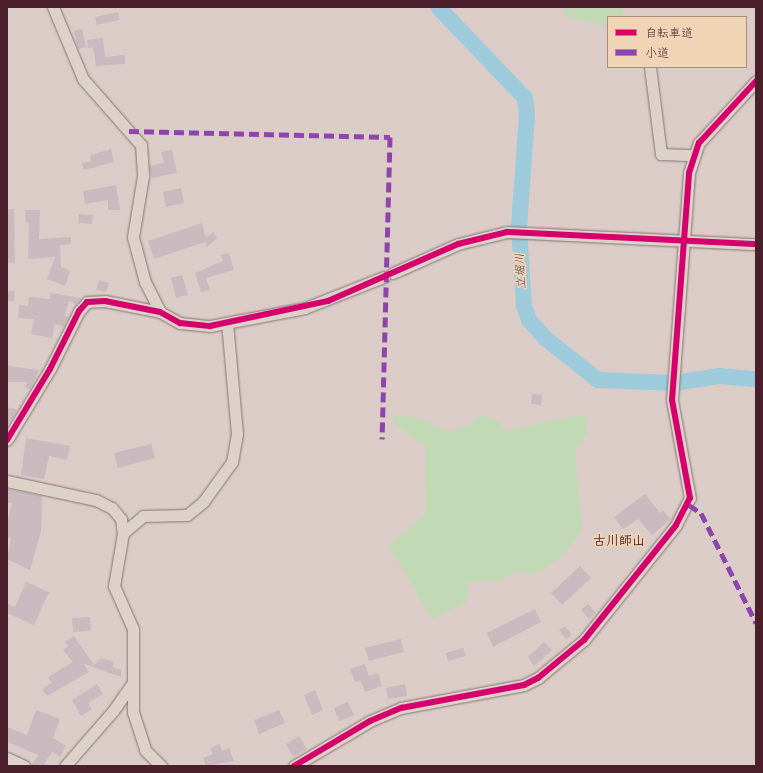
<!DOCTYPE html>
<meta charset="utf-8">
<style>
body{margin:0}
#map{position:relative;width:763px;height:773px;overflow:hidden;background:#dcccc7;font-family:"Architects Daughter","Klee One",sans-serif}
div>[style]{position:absolute}
.green>*{inset:0;background:#c2d9b5}
.river>*{height:16px;margin:-8px;padding:0 8px;transform-origin:8px;border-radius:8px;background:#9dcbdb}
.building>*{inset:0;background:#c9babf}
.roads{filter:drop-shadow(0 0 1px #847574) drop-shadow(0 0 1px #847574)}
.street>*{height:11px;margin:-5.5px;padding:0 5.5px;transform-origin:5.5px;border-radius:5.5px;background:#dcd2c9}
.quiet>*{height:5px;margin-top:-2.5px;transform-origin:0;background:repeating-linear-gradient(90deg,#8e44ad 0 10px,transparent 0 15px)}
.cycleway>*{height:6px;margin:-3px;padding:0 3px;transform-origin:3px;border-radius:3px;background:#d6006c}
span{translate:-50% -50%;white-space:nowrap;text-align:center;line-height:1.15;-webkit-text-stroke:3.5px #efd4b6;paint-order:stroke}
.water-label{font-size:12px;color:#554150;font-style:italic}
.quarter-label{font-size:13px;color:#4a1f2b;font-weight:700}
.frame{position:absolute;inset:0;border:8px solid #4a1f2b;pointer-events:none}
.legend{position:absolute;left:607px;top:16px;width:140px;height:52px;box-sizing:border-box;background:#efd4b6;border:1px solid #ad8c7e;margin:0;padding:5px 7px;list-style:none;font-size:12px;color:#4a1f2b}
.legend li{display:flex;align-items:center;gap:8px;height:20px}
.legend b{width:20px;border:1px solid #ad8c7e}
</style>
<div id="map">
<div class="green">
<div style="clip-path:polygon(563px 7px,621px 7px,623px 17px,608px 17px,608px 26px,565px 16px)"></div>
<div style="clip-path:polygon(585px 414px,588px 433px,575px 452px,582px 531px,561px 558px,536px 574px,516px 571px,501px 580px,468px 582px,467px 602px,432px 620px,389px 546px,425px 514px,426px 447px,397px 426px,393px 417px,411px 416px,449px 432px,469px 425px,481px 415px,496px 419px,506px 431px)"></div>
</div>
<div class="river">
<div style="left:438px;top:7px;width:126px;rotate:46.3deg"></div>
<div style="left:525px;top:98px;width:17px;rotate:83deg"></div>
<div style="left:527px;top:115px;width:112px;rotate:94.1deg"></div>
<div style="left:519px;top:227px;width:79px;rotate:86.4deg"></div>
<div style="left:524px;top:306px;width:15px;rotate:70deg"></div>
<div style="left:529px;top:320px;width:24px;rotate:48deg"></div>
<div style="left:545px;top:338px;width:68px;rotate:38.4deg"></div>
<div style="left:598px;top:380px;width:77px;rotate:2.2deg"></div>
<div style="left:675px;top:383px;width:45px;rotate:-9deg"></div>
<div style="left:719px;top:376px;width:37px;rotate:5deg"></div>
</div>
<div class="building">
<div style="clip-path:polygon(118px 12px,120px 20px,97px 25px,95px 17px)"></div>
<div style="clip-path:polygon(82px 29px,86px 47px,78px 49px,74px 31px)"></div>
<div style="clip-path:polygon(103px 38px,105px 57px,125px 55px,125px 64px,96px 66px,93px 47px,88px 48px,87px 40px)"></div>
<div style="clip-path:polygon(111px 149px,114px 162px,84px 170px,82px 163px,91px 161px,90px 155px)"></div>
<div style="clip-path:polygon(172px 150px,177px 173px,152px 178px,149px 166px,164px 163px,161px 152px)"></div>
<div style="clip-path:polygon(116px 185px,120px 210px,108px 210px,108px 200px,85px 204px,83px 191px)"></div>
<div style="clip-path:polygon(181px 188px,184px 203px,166px 207px,163px 192px)"></div>
<div style="clip-path:polygon(7px 209px,14px 209px,15px 263px,7px 263px)"></div>
<div style="clip-path:polygon(25px 210px,40px 210px,39px 239px,71px 237px,71px 244px,60px 245px,61px 267px,70px 271px,65px 286px,47px 279px,55px 257px,28px 259px,29px 223px,26px 223px)"></div>
<div style="clip-path:polygon(79px 214px,93px 215px,92px 224px,78px 223px)"></div>
<div style="clip-path:polygon(202px 223px,206px 238px,213px 232px,217px 238px,207px 247px,205px 242px,154px 259px,148px 241px)"></div>
<div style="clip-path:polygon(229px 253px,234px 270px,206px 278px,210px 290px,201px 292px,195px 273px,223px 261px,221px 255px)"></div>
<div style="clip-path:polygon(182px 275px,188px 295px,176px 298px,171px 278px)"></div>
<div style="clip-path:polygon(99px 280px,109px 283px,106px 292px,96px 290px)"></div>
<div style="clip-path:polygon(7px 291px,15px 291px,14px 301px,7px 301px)"></div>
<div style="clip-path:polygon(50px 293px,81px 298px,76px 304px,69px 301px,65px 316px,68px 317px,63px 327px,55px 324px,52px 338px,31px 334px,34px 319px,18px 318px,19px 305px,28px 306px,29px 297px,50px 299px)"></div>
<div style="clip-path:polygon(7px 366px,39px 370px,30px 389px,25px 387px,27px 382px,7px 382px)"></div>
<div style="clip-path:polygon(532px 394px,542px 395px,541px 405px,531px 404px)"></div>
<div style="clip-path:polygon(7px 407px,17px 410px,7px 426px)"></div>
<div style="clip-path:polygon(26px 438px,70px 446px,67px 460px,49px 456px,44px 479px,21px 475px)"></div>
<div style="clip-path:polygon(151px 444px,155px 458px,118px 468px,114px 453px)"></div>
<div style="clip-path:polygon(7px 489px,42px 496px,41px 531px,30px 570px,7px 559px,11px 538px,7px 537px,7px 524px,12px 503px,7px 503px)"></div>
<div style="clip-path:polygon(645px 494px,660px 513px,663px 510px,671px 519px,652px 535px,638px 519px,623px 529px,614px 517px)"></div>
<div style="clip-path:polygon(580px 566px,591px 578px,562px 605px,551px 593px)"></div>
<div style="clip-path:polygon(26px 582px,49px 592px,34px 625px,7px 613px,7px 604px,15px 607px)"></div>
<div style="clip-path:polygon(588px 604px,596px 613px,589px 619px,581px 610px)"></div>
<div style="clip-path:polygon(535px 609px,541px 622px,493px 647px,487px 633px)"></div>
<div style="clip-path:polygon(90px 617px,91px 631px,73px 632px,72px 618px)"></div>
<div style="clip-path:polygon(565px 626px,572px 635px,566px 639px,559px 630px)"></div>
<div style="clip-path:polygon(74px 636px,94px 665px,101px 658px,114px 662px,113px 667px,121px 670px,121px 677px,84px 664px,89px 672px,47px 696px,42px 689px,52px 683px,48px 677px,73px 662px,63px 650px,68px 646px,65px 642px)"></div>
<div style="clip-path:polygon(401px 639px,404px 652px,369px 661px,365px 648px)"></div>
<div style="clip-path:polygon(544px 642px,552px 650px,534px 666px,528px 657px)"></div>
<div style="clip-path:polygon(463px 648px,466px 656px,448px 661px,446px 653px)"></div>
<div style="clip-path:polygon(365px 664px,369px 676px,378px 673px,382px 686px,365px 692px,360px 680px,355px 682px,350px 669px)"></div>
<div style="clip-path:polygon(97px 684px,103px 694px,88px 703px,92px 709px,81px 716px,72px 700px)"></div>
<div style="clip-path:polygon(405px 684px,407px 696px,388px 699px,386px 688px)"></div>
<div style="clip-path:polygon(315px 690px,323px 710px,312px 715px,304px 695px)"></div>
<div style="clip-path:polygon(348px 702px,354px 715px,339px 721px,334px 708px)"></div>
<div style="clip-path:polygon(36px 710px,60px 719px,53px 738px,66px 746px,60px 757px,52px 752px,43px 766px,31px 766px,38px 755px,7px 742px,7px 727px,27px 735px)"></div>
<div style="clip-path:polygon(279px 710px,285px 723px,259px 734px,254px 720px)"></div>
<div style="clip-path:polygon(299px 736px,307px 749px,293px 757px,286px 744px)"></div>
<div style="clip-path:polygon(220px 744px,222px 751px,229px 748px,234px 761px,206px 766px,203px 758px,213px 754px,210px 748px)"></div>
</div>
<div class="roads">
<div class="street">
<div style="left:53px;top:7px;width:78px;rotate:67.4deg"></div>
<div style="left:83px;top:79px;width:88px;rotate:48.7deg"></div>
<div style="left:141px;top:145px;width:31px;rotate:86deg"></div>
<div style="left:143px;top:176px;width:62px;rotate:99.3deg"></div>
<div style="left:133px;top:237px;width:47px;rotate:75.1deg"></div>
<div style="left:145px;top:282px;width:34px;rotate:63deg"></div>
<div style="left:650px;top:67px;width:88px;rotate:82.8deg"></div>
<div style="left:661px;top:154px;width:33px;rotate:2deg"></div>
<div style="left:393px;top:273px;width:71px;rotate:-24deg"></div>
<div style="left:458px;top:244px;width:50px;rotate:-13.8deg"></div>
<div style="left:507px;top:232px;width:249px;rotate:2.8deg"></div>
<div style="left:7px;top:440px;width:83px;rotate:-58.8deg"></div>
<div style="left:50px;top:369px;width:65px;rotate:-63.4deg"></div>
<div style="left:79px;top:311px;width:12px;rotate:-48deg"></div>
<div style="left:87px;top:302px;width:18px;rotate:-3deg"></div>
<div style="left:105px;top:301px;width:56px;rotate:11.3deg"></div>
<div style="left:160px;top:312px;width:23px;rotate:29deg"></div>
<div style="left:180px;top:323px;width:30px;rotate:6deg"></div>
<div style="left:210px;top:326px;width:97px;rotate:-10.7deg"></div>
<div style="left:305px;top:308px;width:85px;rotate:-21.4deg"></div>
<div style="left:7px;top:481px;width:91px;rotate:12.1deg"></div>
<div style="left:96px;top:500px;width:18px;rotate:27deg"></div>
<div style="left:112px;top:508px;width:14px;rotate:51deg"></div>
<div style="left:121px;top:519px;width:14px;rotate:82deg"></div>
<div style="left:123px;top:533px;width:54px;rotate:99.6deg"></div>
<div style="left:114px;top:586px;width:47px;rotate:66.2deg"></div>
<div style="left:133px;top:629px;width:83px;rotate:90deg"></div>
<div style="left:133px;top:712px;width:40px;rotate:72deg"></div>
<div style="left:145px;top:750px;width:23px;rotate:45deg"></div>
<div style="left:123px;top:533px;width:26px;rotate:-40deg"></div>
<div style="left:143px;top:516px;width:44px;rotate:-1.3deg"></div>
<div style="left:187px;top:515px;width:21px;rotate:-39deg"></div>
<div style="left:203px;top:502px;width:49px;rotate:-54.1deg"></div>
<div style="left:232px;top:462px;width:28px;rotate:-80deg"></div>
<div style="left:237px;top:434px;width:111px;rotate:-95.1deg"></div>
<div style="left:7px;top:758px;width:19px;rotate:25deg"></div>
<div style="left:65px;top:766px;width:73px;rotate:-48.9deg"></div>
<div style="left:113px;top:711px;width:35px;rotate:-55deg"></div>
<div style="left:294px;top:766px;width:88px;rotate:-30.6deg"></div>
<div style="left:370px;top:721px;width:34px;rotate:-23deg"></div>
<div style="left:401px;top:708px;width:125px;rotate:-10.6deg"></div>
<div style="left:524px;top:685px;width:16px;rotate:-27deg"></div>
<div style="left:538px;top:678px;width:60px;rotate:-39.6deg"></div>
<div style="left:584px;top:640px;width:147px;rotate:-51.3deg"></div>
<div style="left:676px;top:525px;width:30px;rotate:-63deg"></div>
<div style="left:690px;top:498px;width:100px;rotate:-100.4deg"></div>
<div style="left:672px;top:400px;width:228px;rotate:-85.7deg"></div>
<div style="left:689px;top:173px;width:32px;rotate:-72deg"></div>
<div style="left:699px;top:143px;width:84px;rotate:-47.4deg"></div>
</div>
</div>
<div class="quiet">
<div style="left:129px;top:131px;width:261px;rotate:1.3deg"></div>
<div style="left:390px;top:137px;width:302px;rotate:91.5deg"></div>
<div style="left:689px;top:505px;width:14px;rotate:34deg"></div>
<div style="left:701px;top:513px;width:123px;rotate:63.4deg"></div>
</div>
<div class="cycleway">
<div style="left:7px;top:440px;width:83px;rotate:-58.8deg"></div>
<div style="left:50px;top:369px;width:65px;rotate:-63.4deg"></div>
<div style="left:79px;top:311px;width:12px;rotate:-48deg"></div>
<div style="left:87px;top:302px;width:18px;rotate:-3deg"></div>
<div style="left:105px;top:301px;width:56px;rotate:11.3deg"></div>
<div style="left:160px;top:312px;width:23px;rotate:29deg"></div>
<div style="left:180px;top:323px;width:30px;rotate:6deg"></div>
<div style="left:210px;top:326px;width:121px;rotate:-12deg"></div>
<div style="left:328px;top:301px;width:142px;rotate:-23.7deg"></div>
<div style="left:458px;top:244px;width:50px;rotate:-13.8deg"></div>
<div style="left:507px;top:232px;width:249px;rotate:2.8deg"></div>
<div style="left:294px;top:766px;width:88px;rotate:-30.6deg"></div>
<div style="left:370px;top:721px;width:34px;rotate:-23deg"></div>
<div style="left:401px;top:708px;width:125px;rotate:-10.6deg"></div>
<div style="left:524px;top:685px;width:16px;rotate:-27deg"></div>
<div style="left:538px;top:678px;width:60px;rotate:-39.6deg"></div>
<div style="left:584px;top:640px;width:147px;rotate:-51.3deg"></div>
<div style="left:676px;top:525px;width:30px;rotate:-63deg"></div>
<div style="left:690px;top:498px;width:100px;rotate:-100.4deg"></div>
<div style="left:672px;top:400px;width:228px;rotate:-85.7deg"></div>
<div style="left:689px;top:173px;width:32px;rotate:-72deg"></div>
<div style="left:699px;top:143px;width:84px;rotate:-47.4deg"></div>
</div>
<div class="water-label">
<span style="left:521px;top:271px;rotate:-94deg">立堀川</span>
</div>
<div class="quarter-label">
<span style="left:619px;top:541px">古川師山</span>
</div>
<div class="frame"></div>
<ul class="legend">
<li><b style="height:5px;background:#d6006c"></b>自転車道</li>
<li><b style="height:5px;background:#8e44ad"></b>小道</li>
</ul>
</div>
